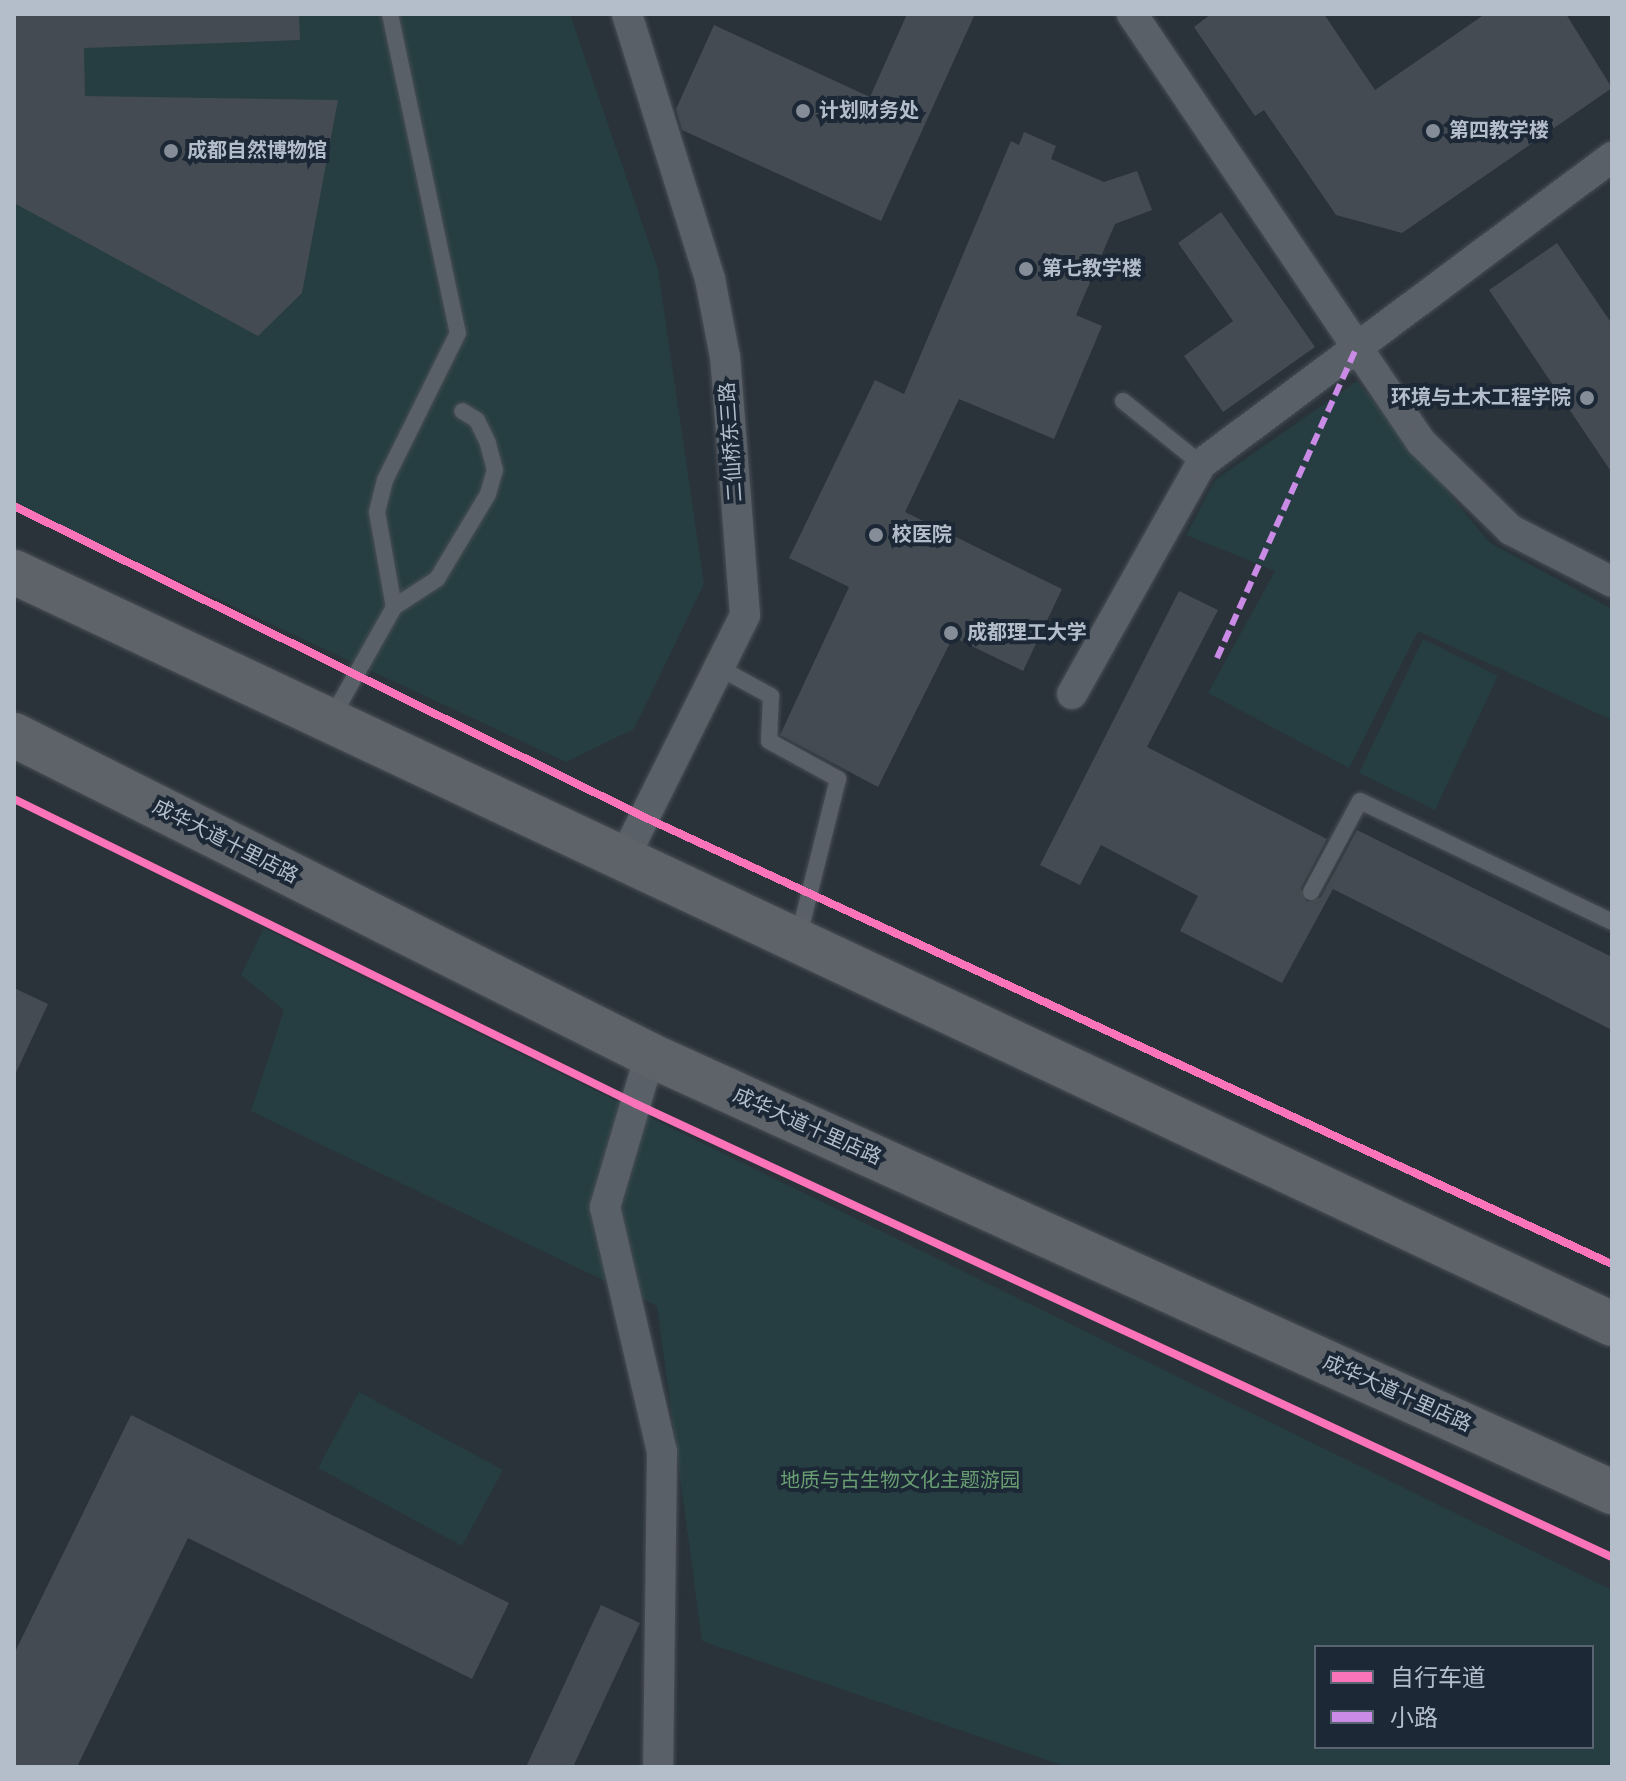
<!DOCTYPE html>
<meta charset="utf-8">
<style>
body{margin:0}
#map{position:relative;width:1626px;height:1781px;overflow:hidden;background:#2a323a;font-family:"Source Sans 3","Noto Sans SC",sans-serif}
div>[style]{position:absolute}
.green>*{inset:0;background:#263e41}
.building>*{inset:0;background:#444b52}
.roads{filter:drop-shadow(0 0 2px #484e54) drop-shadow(0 0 2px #484e54)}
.lane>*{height:16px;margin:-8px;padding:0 8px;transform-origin:8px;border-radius:8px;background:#5a6068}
.street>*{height:30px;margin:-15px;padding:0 15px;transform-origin:15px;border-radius:15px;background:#5a6068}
.primary>*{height:44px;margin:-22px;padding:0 22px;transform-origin:22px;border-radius:22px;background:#5d6369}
.quiet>*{height:6px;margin-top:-3px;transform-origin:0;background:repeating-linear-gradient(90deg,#ca8be6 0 12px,transparent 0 18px)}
.cycleway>*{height:8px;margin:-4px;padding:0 4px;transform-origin:4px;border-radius:4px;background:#fb73b8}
.dots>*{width:22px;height:22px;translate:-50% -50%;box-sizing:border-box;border:4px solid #1c2836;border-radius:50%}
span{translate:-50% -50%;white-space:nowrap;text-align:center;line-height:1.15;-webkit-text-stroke:8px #1c2836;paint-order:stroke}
.poi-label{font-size:20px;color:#b4becb;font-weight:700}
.left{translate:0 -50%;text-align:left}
.right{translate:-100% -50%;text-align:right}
.street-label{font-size:20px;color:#b4becb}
.park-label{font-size:20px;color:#699e73}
.frame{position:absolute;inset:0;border:16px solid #b4becb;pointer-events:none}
.legend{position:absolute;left:1314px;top:1645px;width:280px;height:104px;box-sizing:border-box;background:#1c2836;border:2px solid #596472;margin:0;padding:10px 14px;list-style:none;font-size:24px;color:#b4becb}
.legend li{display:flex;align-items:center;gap:16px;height:40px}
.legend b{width:40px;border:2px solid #596472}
</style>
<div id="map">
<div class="green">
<div style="clip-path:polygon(14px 14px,570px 14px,658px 269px,704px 584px,634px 729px,566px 762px,14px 504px)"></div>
<div style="clip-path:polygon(1357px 381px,1489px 542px,1612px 609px,1612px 720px,1418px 631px,1349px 768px,1208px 693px,1275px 571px,1186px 535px,1215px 480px)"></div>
<div style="clip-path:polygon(1423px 639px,1498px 676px,1435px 810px,1359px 773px)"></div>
<div style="clip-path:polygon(evenodd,264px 928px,1612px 1590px,1612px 1767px,1067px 1767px,702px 1641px,657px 1306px,251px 1111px,284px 1010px,241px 975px,264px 928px,1316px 1647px,1592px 1647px,1592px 1747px,1316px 1747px,1316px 1647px)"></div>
<div style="clip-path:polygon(359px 1392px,503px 1470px,462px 1546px,318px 1468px)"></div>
</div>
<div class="building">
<div style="clip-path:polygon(14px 14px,299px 14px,300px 40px,84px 48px,85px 96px,338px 100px,302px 293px,258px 336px,14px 203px)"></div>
<div style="clip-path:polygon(907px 14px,975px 14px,881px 221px,682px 130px,676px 109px,714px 25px,870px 97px)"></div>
<div style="clip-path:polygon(1211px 14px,1324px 14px,1375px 90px,1485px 14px,1566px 14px,1612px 88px,1402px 233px,1336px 215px,1264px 110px,1255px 116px,1194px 27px)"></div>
<div style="clip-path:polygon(1024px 132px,1056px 146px,1051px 159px,1104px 182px,1137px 171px,1152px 210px,1115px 224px,1076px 315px,1102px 326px,1054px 439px,959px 399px,905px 512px,1062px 589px,1023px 671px,953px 637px,878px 787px,780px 735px,849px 587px,789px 558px,875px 380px,904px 394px,1011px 141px,1019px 145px)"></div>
<div style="clip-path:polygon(1221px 212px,1315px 347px,1223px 412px,1184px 356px,1233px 321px,1178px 243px)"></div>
<div style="clip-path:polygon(1557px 243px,1612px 324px,1612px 473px,1489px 290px)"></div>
<div style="clip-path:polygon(1179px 591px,1218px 610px,1147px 747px,1327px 839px,1301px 888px,1307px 902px,1321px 897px,1357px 830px,1612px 957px,1612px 1030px,1333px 889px,1282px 983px,1180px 931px,1198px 896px,1101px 845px,1080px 885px,1040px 865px)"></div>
<div style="clip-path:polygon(14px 988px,48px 1004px,14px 1077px)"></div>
<div style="clip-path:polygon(131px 1415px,509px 1603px,472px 1679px,188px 1538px,77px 1767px,14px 1767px,14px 1654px)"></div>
<div style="clip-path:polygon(601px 1605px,640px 1623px,573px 1767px,526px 1767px)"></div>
</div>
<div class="roads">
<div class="lane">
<div style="left:390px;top:14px;width:326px;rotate:78deg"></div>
<div style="left:458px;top:333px;width:164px;rotate:116.4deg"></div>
<div style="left:385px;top:480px;width:33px;rotate:104deg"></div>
<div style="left:377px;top:512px;width:97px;rotate:79.9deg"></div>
<div style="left:1123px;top:401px;width:100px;rotate:38.9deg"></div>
<div style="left:716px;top:666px;width:63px;rotate:28.6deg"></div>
<div style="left:771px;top:696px;width:45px;rotate:92.5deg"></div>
<div style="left:769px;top:741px;width:79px;rotate:28.8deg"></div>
<div style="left:838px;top:779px;width:162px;rotate:104deg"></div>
<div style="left:331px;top:719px;width:129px;rotate:-60.6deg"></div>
<div style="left:394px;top:607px;width:51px;rotate:-33.1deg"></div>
<div style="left:437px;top:579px;width:99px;rotate:-59deg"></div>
<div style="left:488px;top:494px;width:25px;rotate:-74deg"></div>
<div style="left:495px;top:470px;width:28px;rotate:-105deg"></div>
<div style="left:488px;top:443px;width:25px;rotate:-116deg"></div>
<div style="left:477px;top:420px;width:17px;rotate:-149deg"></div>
<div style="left:1311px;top:892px;width:103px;rotate:-61.7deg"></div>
<div style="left:1360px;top:801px;width:280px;rotate:25.6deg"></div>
</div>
<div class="street">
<div style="left:1132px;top:14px;width:516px;rotate:55.97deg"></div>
<div style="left:1421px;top:442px;width:126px;rotate:44.4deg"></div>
<div style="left:1511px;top:530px;width:114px;rotate:27.2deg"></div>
<div style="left:1072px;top:694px;width:264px;rotate:-60.7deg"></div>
<div style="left:1201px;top:464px;width:513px;rotate:-36.76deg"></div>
<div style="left:625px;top:856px;width:269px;rotate:-63.5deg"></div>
<div style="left:745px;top:615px;width:259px;rotate:-94.4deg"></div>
<div style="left:725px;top:357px;width:79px;rotate:-100.9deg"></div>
<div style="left:710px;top:279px;width:278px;rotate:-107.4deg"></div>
<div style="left:650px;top:1055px;width:159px;rotate:106.5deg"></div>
<div style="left:605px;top:1207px;width:252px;rotate:76.9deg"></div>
<div style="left:662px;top:1452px;width:315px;rotate:90.7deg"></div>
</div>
<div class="primary">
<div style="left:14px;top:572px;width:1766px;rotate:25.2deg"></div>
<div style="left:14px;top:735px;width:712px;rotate:26.71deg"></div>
<div style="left:650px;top:1055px;width:1057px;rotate:24.43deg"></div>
</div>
</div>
<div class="quiet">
<div style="left:1217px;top:658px;width:337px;rotate:-65.8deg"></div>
</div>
<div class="cycleway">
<div style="left:14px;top:506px;width:703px;rotate:26.27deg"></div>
<div style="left:644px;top:817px;width:1066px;rotate:24.79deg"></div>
<div style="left:14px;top:799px;width:693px;rotate:26.12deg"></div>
<div style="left:636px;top:1104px;width:1076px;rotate:24.9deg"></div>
</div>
<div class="dots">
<div style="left:803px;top:111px;background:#848d98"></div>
<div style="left:1433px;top:131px;background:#848d98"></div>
<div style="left:171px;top:151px;background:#848d98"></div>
<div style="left:1026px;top:269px;background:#848d98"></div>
<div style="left:1587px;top:398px;background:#848d98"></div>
<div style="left:876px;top:535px;background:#848d98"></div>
<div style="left:951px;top:633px;background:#848d98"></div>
</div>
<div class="poi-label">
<span class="left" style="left:819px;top:111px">计划财务处</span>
<span class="left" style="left:1449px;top:131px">第四教学楼</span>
<span class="left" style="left:187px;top:151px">成都自然博物馆</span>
<span class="left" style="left:1042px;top:269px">第七教学楼</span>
<span class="right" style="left:1571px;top:398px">环境与土木工程学院</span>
<span class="left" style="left:892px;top:535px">校医院</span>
<span class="left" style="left:967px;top:633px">成都理工大学</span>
</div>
<div class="street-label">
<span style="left:732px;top:442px;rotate:-94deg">二仙桥东三路</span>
<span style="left:225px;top:842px;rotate:27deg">成华大道十里店路</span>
<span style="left:807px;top:1127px;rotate:24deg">成华大道十里店路</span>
<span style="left:1397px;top:1394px;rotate:24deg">成华大道十里店路</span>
</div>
<div class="park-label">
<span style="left:900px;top:1481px">地质与古生物文化主题游园</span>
</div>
<div class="frame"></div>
<ul class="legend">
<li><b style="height:10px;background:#fb73b8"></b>自行车道</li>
<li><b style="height:10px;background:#ca8be6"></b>小路</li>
</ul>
</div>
